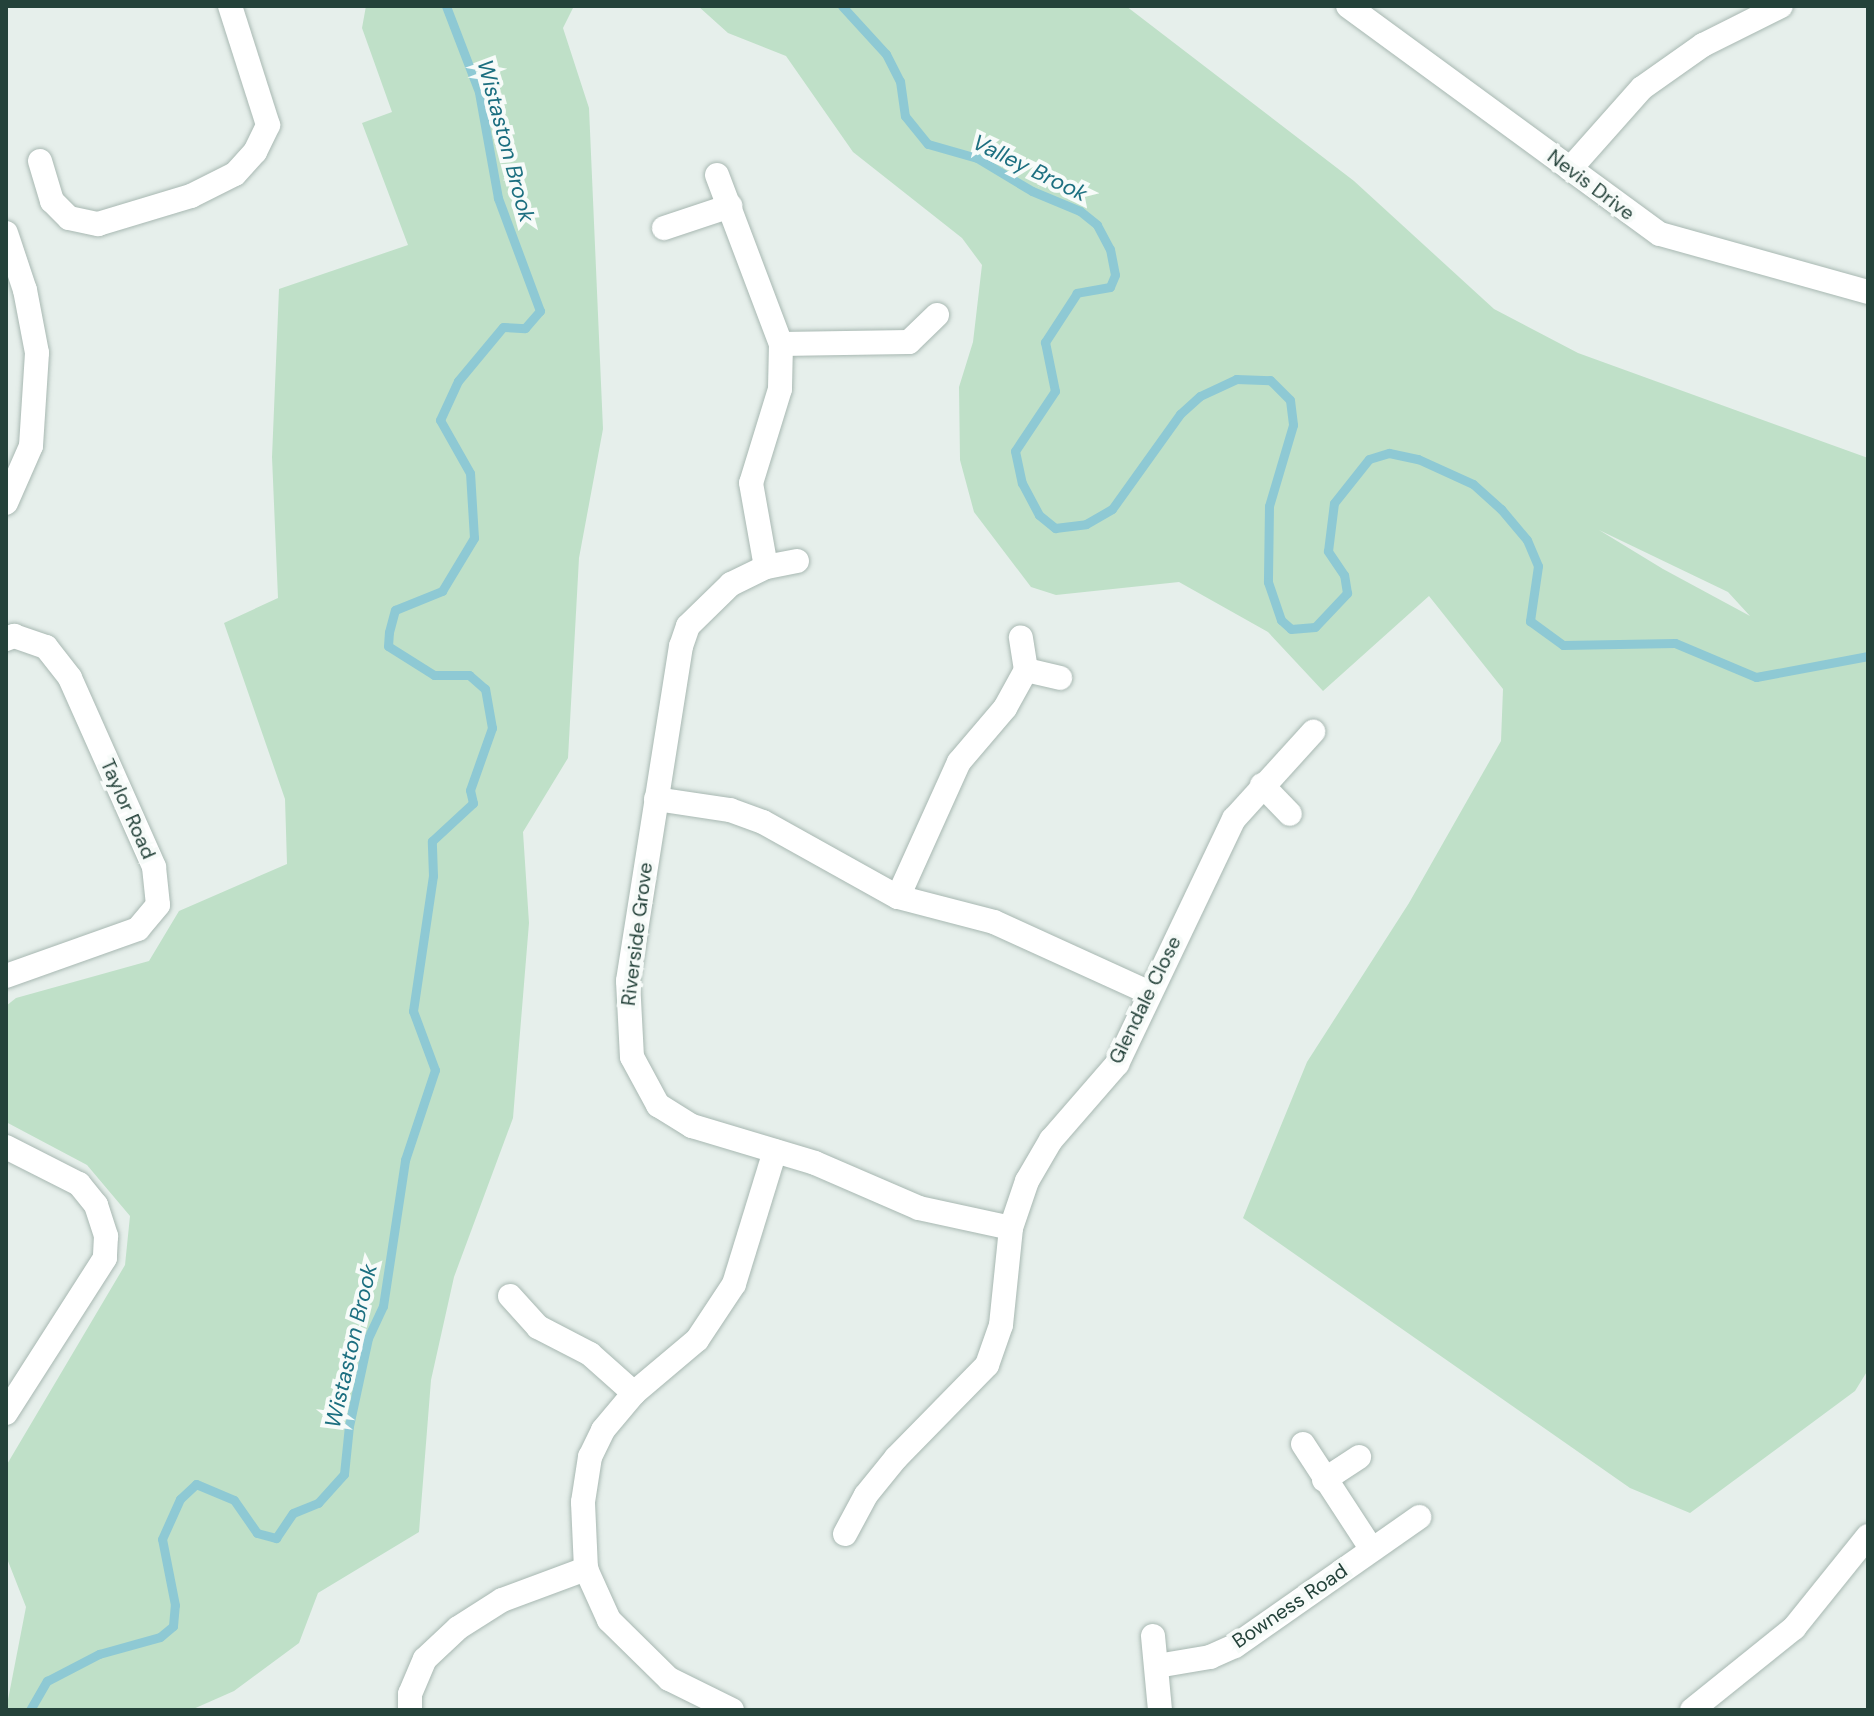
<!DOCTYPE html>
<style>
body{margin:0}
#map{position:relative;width:1874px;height:1716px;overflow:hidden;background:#e6efeb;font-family:"DM Sans",sans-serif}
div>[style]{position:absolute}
.green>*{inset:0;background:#bfe0c8}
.stream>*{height:9px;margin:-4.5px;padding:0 4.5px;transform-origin:4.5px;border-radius:4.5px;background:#8ec9d4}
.roads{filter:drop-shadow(0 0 2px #a8b8b2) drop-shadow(0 0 2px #a8b8b2)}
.minor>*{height:24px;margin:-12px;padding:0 12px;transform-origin:12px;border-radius:12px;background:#fff}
.tertiary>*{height:24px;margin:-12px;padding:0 12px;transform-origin:12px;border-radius:12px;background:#fff}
span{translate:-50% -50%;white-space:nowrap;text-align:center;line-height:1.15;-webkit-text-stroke:8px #f7fbf9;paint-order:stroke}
.street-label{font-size:20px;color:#24423a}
.water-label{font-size:22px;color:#1c6f80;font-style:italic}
.frame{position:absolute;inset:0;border:8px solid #24423a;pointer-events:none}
</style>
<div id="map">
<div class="green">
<div style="clip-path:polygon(366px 6px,574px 6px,563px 28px,589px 108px,603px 429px,579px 558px,568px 758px,523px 832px,529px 923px,513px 1118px,454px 1277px,431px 1380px,419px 1532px,318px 1593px,299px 1643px,234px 1691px,191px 1710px,6px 1710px,26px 1607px,6px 1556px,6px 1466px,125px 1265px,130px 1216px,87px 1165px,6px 1122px,6px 1006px,16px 998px,149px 961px,179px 911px,287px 864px,285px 799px,224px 623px,278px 598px,272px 457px,279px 289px,408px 245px,362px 123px,392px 112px,362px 28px)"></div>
<div style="clip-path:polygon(evenodd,698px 6px,1126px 6px,1354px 181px,1494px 309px,1578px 353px,1868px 458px,1868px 1370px,1855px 1391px,1690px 1513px,1630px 1488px,1243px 1218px,1307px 1062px,1409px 903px,1501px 741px,1503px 689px,1429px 596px,1323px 691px,1268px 632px,1179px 582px,1056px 595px,1031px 587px,974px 512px,960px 460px,959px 387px,973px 342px,982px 265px,962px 238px,853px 152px,786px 56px,728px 33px,698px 6px,1599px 530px,1728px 592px,1750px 616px,1663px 569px,1599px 530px)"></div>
</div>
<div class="stream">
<div style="left:842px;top:6px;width:65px;rotate:47.5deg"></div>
<div style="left:886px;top:54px;width:30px;rotate:63deg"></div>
<div style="left:900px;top:81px;width:35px;rotate:82deg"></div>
<div style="left:905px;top:116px;width:36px;rotate:51deg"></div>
<div style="left:928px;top:144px;width:51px;rotate:15.9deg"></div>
<div style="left:977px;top:158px;width:64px;rotate:31deg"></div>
<div style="left:1032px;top:191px;width:52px;rotate:22.6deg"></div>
<div style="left:1080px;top:211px;width:22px;rotate:39deg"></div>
<div style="left:1097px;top:225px;width:27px;rotate:62deg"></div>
<div style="left:1110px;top:249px;width:26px;rotate:79deg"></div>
<div style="left:1115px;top:275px;width:13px;rotate:113deg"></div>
<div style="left:1110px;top:287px;width:34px;rotate:170deg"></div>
<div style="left:1077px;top:293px;width:59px;rotate:123.1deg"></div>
<div style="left:1045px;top:342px;width:50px;rotate:78.5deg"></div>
<div style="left:1055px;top:391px;width:72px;rotate:123.7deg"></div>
<div style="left:1015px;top:451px;width:33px;rotate:78deg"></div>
<div style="left:1022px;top:483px;width:36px;rotate:62deg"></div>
<div style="left:1039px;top:515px;width:21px;rotate:39deg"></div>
<div style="left:1055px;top:528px;width:31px;rotate:-7deg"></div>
<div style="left:1086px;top:524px;width:30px;rotate:-30deg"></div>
<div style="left:1112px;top:509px;width:117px;rotate:-54.4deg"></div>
<div style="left:1180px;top:414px;width:27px;rotate:-42deg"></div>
<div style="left:1200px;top:396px;width:40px;rotate:-25deg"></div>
<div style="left:1236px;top:379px;width:34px;rotate:2deg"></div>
<div style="left:1270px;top:380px;width:28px;rotate:45deg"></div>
<div style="left:1290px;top:400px;width:25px;rotate:83deg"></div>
<div style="left:1293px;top:425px;width:84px;rotate:106.5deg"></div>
<div style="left:1269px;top:506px;width:76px;rotate:90.8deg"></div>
<div style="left:1268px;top:582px;width:40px;rotate:71.1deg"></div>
<div style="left:1281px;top:620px;width:13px;rotate:42deg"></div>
<div style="left:1291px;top:629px;width:24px;rotate:-5deg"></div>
<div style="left:1315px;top:627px;width:47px;rotate:-46.7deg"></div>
<div style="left:1347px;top:593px;width:18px;rotate:-99deg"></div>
<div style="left:1344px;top:575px;width:29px;rotate:-124deg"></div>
<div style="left:1328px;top:551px;width:48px;rotate:-82.9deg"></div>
<div style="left:1334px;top:503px;width:56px;rotate:-51.5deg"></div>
<div style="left:1369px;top:459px;width:21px;rotate:-17deg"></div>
<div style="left:1389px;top:453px;width:30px;rotate:12deg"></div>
<div style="left:1418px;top:459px;width:60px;rotate:24.4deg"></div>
<div style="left:1473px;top:484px;width:38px;rotate:42deg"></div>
<div style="left:1501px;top:509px;width:40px;rotate:50deg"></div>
<div style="left:1527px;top:540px;width:28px;rotate:67deg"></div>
<div style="left:1538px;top:566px;width:56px;rotate:98.3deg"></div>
<div style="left:1530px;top:621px;width:41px;rotate:36deg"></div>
<div style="left:1563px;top:645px;width:112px;rotate:-1deg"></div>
<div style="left:1675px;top:643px;width:88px;rotate:22.8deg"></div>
<div style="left:1756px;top:677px;width:114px;rotate:-10.6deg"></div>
<div style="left:30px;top:1710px;width:34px;rotate:-60deg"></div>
<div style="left:47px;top:1681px;width:59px;rotate:-27.4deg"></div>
<div style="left:99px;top:1654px;width:63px;rotate:-15.6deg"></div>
<div style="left:160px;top:1637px;width:17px;rotate:-40deg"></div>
<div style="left:173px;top:1626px;width:21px;rotate:-85deg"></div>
<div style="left:175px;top:1605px;width:67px;rotate:-101.1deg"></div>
<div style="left:162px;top:1539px;width:44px;rotate:-65.8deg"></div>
<div style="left:180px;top:1499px;width:22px;rotate:-43deg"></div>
<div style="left:196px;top:1484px;width:41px;rotate:22.8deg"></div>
<div style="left:234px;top:1500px;width:40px;rotate:55.1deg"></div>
<div style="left:257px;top:1533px;width:20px;rotate:15deg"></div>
<div style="left:276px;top:1538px;width:30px;rotate:-56deg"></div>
<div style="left:293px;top:1513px;width:27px;rotate:-22deg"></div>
<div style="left:318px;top:1503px;width:39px;rotate:-48deg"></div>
<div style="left:344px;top:1474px;width:48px;rotate:-84.1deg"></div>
<div style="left:349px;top:1426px;width:90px;rotate:-77.8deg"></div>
<div style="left:368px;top:1338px;width:35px;rotate:-65deg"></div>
<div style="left:383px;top:1306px;width:148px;rotate:-81.4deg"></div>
<div style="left:405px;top:1160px;width:95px;rotate:-71.6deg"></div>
<div style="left:435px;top:1070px;width:63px;rotate:-110.4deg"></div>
<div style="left:413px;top:1011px;width:136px;rotate:-81.6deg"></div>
<div style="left:433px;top:876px;width:35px;rotate:-92deg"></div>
<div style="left:432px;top:841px;width:56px;rotate:-42.8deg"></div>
<div style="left:473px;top:803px;width:13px;rotate:-103deg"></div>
<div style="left:470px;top:790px;width:66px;rotate:-70.5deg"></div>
<div style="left:492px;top:728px;width:40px;rotate:-100deg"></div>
<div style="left:485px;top:689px;width:21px;rotate:-139deg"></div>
<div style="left:469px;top:675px;width:35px;rotate:180deg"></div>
<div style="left:434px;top:675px;width:54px;rotate:-147.8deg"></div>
<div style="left:388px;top:646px;width:14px;rotate:-86deg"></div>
<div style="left:389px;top:632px;width:23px;rotate:-75deg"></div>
<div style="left:395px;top:610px;width:51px;rotate:-22deg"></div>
<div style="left:442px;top:591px;width:62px;rotate:-58.9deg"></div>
<div style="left:474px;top:538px;width:65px;rotate:-93.5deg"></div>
<div style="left:470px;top:473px;width:61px;rotate:-119.5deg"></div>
<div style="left:440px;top:420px;width:43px;rotate:-65.2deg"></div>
<div style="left:458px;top:381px;width:70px;rotate:-50.2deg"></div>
<div style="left:503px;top:327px;width:22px;rotate:3deg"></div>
<div style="left:525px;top:328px;width:23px;rotate:-49deg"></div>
<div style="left:540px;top:311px;width:121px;rotate:-110.4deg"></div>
<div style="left:498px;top:198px;width:108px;rotate:-100.2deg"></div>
<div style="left:479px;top:92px;width:92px;rotate:-111deg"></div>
</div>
<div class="roads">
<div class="minor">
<div style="left:1348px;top:6px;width:386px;rotate:36.2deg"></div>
<div style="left:1660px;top:234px;width:216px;rotate:15.6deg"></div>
<div style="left:40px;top:161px;width:42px;rotate:73.3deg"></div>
<div style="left:52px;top:201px;width:24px;rotate:45deg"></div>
<div style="left:69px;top:218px;width:30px;rotate:12deg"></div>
<div style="left:98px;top:224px;width:97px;rotate:-16.8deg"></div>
<div style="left:191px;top:196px;width:49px;rotate:-26.6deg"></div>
<div style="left:235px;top:174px;width:30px;rotate:-48deg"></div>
<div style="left:255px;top:152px;width:30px;rotate:-64deg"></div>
<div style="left:268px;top:125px;width:125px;rotate:-107.7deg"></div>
<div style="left:1570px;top:169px;width:108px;rotate:-48.4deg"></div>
<div style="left:1642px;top:88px;width:75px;rotate:-35.2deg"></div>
<div style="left:1703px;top:45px;width:87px;rotate:-26.6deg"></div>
<div style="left:717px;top:175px;width:181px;rotate:69.3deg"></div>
<div style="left:781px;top:344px;width:45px;rotate:91.3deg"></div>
<div style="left:780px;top:389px;width:98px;rotate:107.1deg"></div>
<div style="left:751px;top:483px;width:85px;rotate:79.9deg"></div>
<div style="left:664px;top:228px;width:70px;rotate:-18.4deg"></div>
<div style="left:781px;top:344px;width:128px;rotate:-0.9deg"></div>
<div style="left:909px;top:342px;width:39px;rotate:-44deg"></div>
<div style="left:797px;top:561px;width:32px;rotate:169deg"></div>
<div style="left:766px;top:567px;width:39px;rotate:154deg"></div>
<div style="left:731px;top:584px;width:60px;rotate:135.7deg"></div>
<div style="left:688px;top:626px;width:21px;rotate:109deg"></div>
<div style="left:681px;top:646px;width:339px;rotate:99deg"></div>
<div style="left:628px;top:981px;width:76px;rotate:87deg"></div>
<div style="left:632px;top:1057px;width:55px;rotate:61.6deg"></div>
<div style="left:658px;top:1105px;width:40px;rotate:32deg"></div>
<div style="left:692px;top:1126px;width:128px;rotate:16.7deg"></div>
<div style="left:815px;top:1163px;width:113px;rotate:23.4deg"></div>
<div style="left:919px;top:1208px;width:94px;rotate:12.3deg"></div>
<div style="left:6px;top:639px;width:9px;rotate:-21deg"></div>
<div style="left:14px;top:636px;width:34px;rotate:19deg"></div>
<div style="left:46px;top:647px;width:39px;rotate:52deg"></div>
<div style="left:70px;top:678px;width:207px;rotate:66deg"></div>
<div style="left:154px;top:867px;width:38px;rotate:84deg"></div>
<div style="left:158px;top:905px;width:31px;rotate:130deg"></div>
<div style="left:138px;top:929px;width:140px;rotate:160.4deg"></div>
<div style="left:1026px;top:670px;width:35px;rotate:13deg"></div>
<div style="left:1262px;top:785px;width:40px;rotate:46deg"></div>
<div style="left:656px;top:799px;width:75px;rotate:8.5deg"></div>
<div style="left:730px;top:810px;width:35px;rotate:20deg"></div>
<div style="left:763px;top:822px;width:154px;rotate:29.1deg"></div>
<div style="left:898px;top:897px;width:99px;rotate:14.6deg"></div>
<div style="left:994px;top:922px;width:171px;rotate:24.5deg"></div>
<div style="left:898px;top:897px;width:148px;rotate:-65.7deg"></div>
<div style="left:959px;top:762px;width:71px;rotate:-49.6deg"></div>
<div style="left:1005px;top:708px;width:43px;rotate:-61.1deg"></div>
<div style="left:1026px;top:670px;width:33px;rotate:-99deg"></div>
<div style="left:6px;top:1147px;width:82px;rotate:26.9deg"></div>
<div style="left:79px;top:1184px;width:27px;rotate:51deg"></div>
<div style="left:96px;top:1205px;width:33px;rotate:72deg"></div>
<div style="left:106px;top:1236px;width:22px;rotate:93deg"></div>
<div style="left:105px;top:1258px;width:184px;rotate:122.6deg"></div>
<div style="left:510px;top:1296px;width:42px;rotate:47.9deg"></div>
<div style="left:538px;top:1327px;width:59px;rotate:27.4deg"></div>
<div style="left:590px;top:1354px;width:59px;rotate:41.6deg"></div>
<div style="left:1303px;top:1444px;width:126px;rotate:56.9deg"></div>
<div style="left:1324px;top:1480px;width:42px;rotate:-33.3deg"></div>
<div style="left:845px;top:1534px;width:44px;rotate:-61.7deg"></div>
<div style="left:866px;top:1495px;width:48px;rotate:-51deg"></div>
<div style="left:896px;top:1458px;width:130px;rotate:-45.6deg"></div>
<div style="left:987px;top:1365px;width:42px;rotate:-70.7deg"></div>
<div style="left:1001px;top:1325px;width:98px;rotate:-84.1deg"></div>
<div style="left:1011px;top:1228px;width:50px;rotate:-71.2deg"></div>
<div style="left:1027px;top:1181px;width:48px;rotate:-59.7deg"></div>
<div style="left:1051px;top:1140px;width:101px;rotate:-49deg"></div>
<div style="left:1117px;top:1064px;width:272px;rotate:-64.5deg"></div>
<div style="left:1234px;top:819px;width:118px;rotate:-47.8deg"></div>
<div style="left:1153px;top:1636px;width:74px;rotate:84.6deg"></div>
<div style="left:1157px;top:1666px;width:54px;rotate:-9.6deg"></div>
<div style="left:1210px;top:1657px;width:27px;rotate:-24deg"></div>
<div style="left:1235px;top:1646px;width:225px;rotate:-35deg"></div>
<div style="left:410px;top:1710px;width:16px;rotate:-90deg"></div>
<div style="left:410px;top:1694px;width:38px;rotate:-67deg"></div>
<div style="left:425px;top:1659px;width:45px;rotate:-43.2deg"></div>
<div style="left:458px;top:1628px;width:52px;rotate:-32.5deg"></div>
<div style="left:502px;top:1600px;width:90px;rotate:-20.3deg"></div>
<div style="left:732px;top:1710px;width:70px;rotate:-153.8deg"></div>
<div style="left:669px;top:1679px;width:84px;rotate:-135.5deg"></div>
<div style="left:609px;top:1620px;width:56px;rotate:-114.3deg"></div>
<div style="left:586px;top:1569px;width:67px;rotate:-92.6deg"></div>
<div style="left:583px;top:1502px;width:46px;rotate:-81.2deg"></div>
<div style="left:590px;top:1457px;width:30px;rotate:-64deg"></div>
<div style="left:603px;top:1430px;width:48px;rotate:-50deg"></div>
<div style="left:634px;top:1393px;width:82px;rotate:-40.1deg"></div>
<div style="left:697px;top:1340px;width:67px;rotate:-56.5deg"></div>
<div style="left:734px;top:1284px;width:139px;rotate:-72.9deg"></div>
<div style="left:1692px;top:1710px;width:131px;rotate:-38.8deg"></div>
<div style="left:1794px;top:1628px;width:118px;rotate:-51.2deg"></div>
</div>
<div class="tertiary">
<div style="left:6px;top:233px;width:60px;rotate:71.6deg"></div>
<div style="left:25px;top:290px;width:64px;rotate:79.2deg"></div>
<div style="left:37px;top:353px;width:93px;rotate:93.7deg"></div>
<div style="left:31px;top:446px;width:62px;rotate:113.7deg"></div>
</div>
</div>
<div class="street-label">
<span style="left:1591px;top:185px;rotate:37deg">Nevis Drive</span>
<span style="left:128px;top:809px;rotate:66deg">Taylor Road</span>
<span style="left:637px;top:934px;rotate:-83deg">Riverside Grove</span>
<span style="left:1145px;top:1000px;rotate:-64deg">Glendale Close</span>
<span style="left:1290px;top:1606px;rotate:-34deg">Bowness Road</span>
</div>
<div class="water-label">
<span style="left:506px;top:141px;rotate:75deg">Wistaston Brook</span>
<span style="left:1030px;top:168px;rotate:26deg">Valley Brook</span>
<span style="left:351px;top:1346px;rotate:-77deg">Wistaston Brook</span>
</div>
<div class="frame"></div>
</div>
